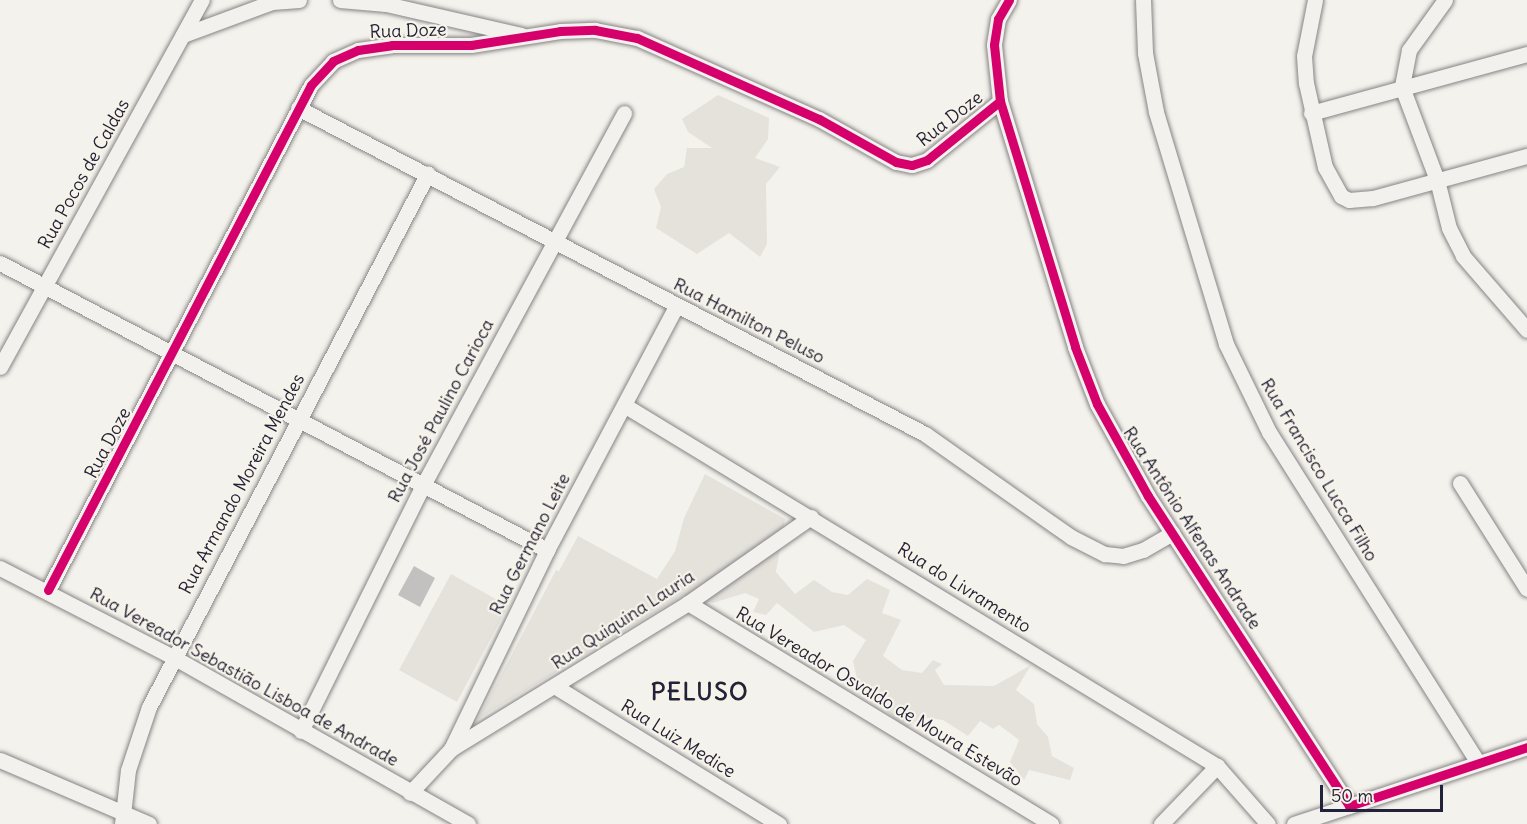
<!DOCTYPE html>
<meta charset="utf-8">
<style>
body{margin:0}
#map{position:relative;width:1527px;height:824px;overflow:hidden;background:#f4f2ec;font-family:Delius,sans-serif}
div>[style]{position:absolute}
.green>*{inset:0;background:#e5e2dc}
.water>*{inset:0;background:#c3c0c0}
.roads{filter:drop-shadow(0 0 2px #858486) drop-shadow(0 0 2px #858486)}
.street>*{height:15px;margin:-7.5px;padding:0 7.5px;transform-origin:7.5px;border-radius:7.5px;background:#f2f1ed}
.cycleway>*{height:9px;margin:-4.5px;padding:0 4.5px;transform-origin:4.5px;border-radius:4.5px;background:#d6006c}
span{translate:-50% -50%;white-space:nowrap;text-align:center;line-height:1.15;-webkit-text-stroke:4.5px #f7f3e8;paint-order:stroke}
.street-label{font-size:18px;color:#22223b}
.district-label{font-size:24px;color:#22223b;font-weight:700;letter-spacing:1.5px}
.scale{position:absolute;left:1320px;top:785px;width:123px;height:27px;box-sizing:border-box;border:3px solid #22223b;border-top:0;padding-left:8px;font-size:18px;line-height:21px;white-space:nowrap;color:#22223b;-webkit-text-stroke:4px #f7f3e8;paint-order:stroke}
</style>
<div id="map">
<div class="green">
<div style="clip-path:polygon(718px 95px,769px 118px,768px 139px,755px 158px,780px 167px,766px 184px,767px 244px,760px 257px,729px 233px,697px 254px,656px 228px,661px 207px,654px 189px,667px 174px,684px 167px,687px 148px,712px 148px,688px 132px,682px 119px)"></div>
<div style="clip-path:polygon(705px 474px,785px 519px,776px 572px,795px 594px,814px 580px,832px 592px,848px 595px,867px 579px,890px 590px,882px 613px,901px 620px,883px 656px,902px 670px,922px 673px,933px 660px,942px 664px,935px 670px,944px 685px,994px 686px,1031px 665px,1016px 690px,1034px 704px,1037px 724px,1048px 737px,1052px 756px,1074px 768px,1070px 780px,1029px 770px,1024px 780px,1010px 762px,1019px 740px,999px 725px,993px 729px,980px 721px,968px 736px,943px 720px,922px 717px,906px 729px,859px 687px,853px 661px,866px 640px,844px 625px,814px 632px,777px 603px,766px 615px,753px 612px,759px 599px,745px 593px,713px 603px,684px 595px,478px 719px,556px 570px,559px 571px,578px 536px,657px 579px,675px 551px,684px 518px)"></div>
<div style="clip-path:polygon(451px 574px,508px 606px,457px 702px,399px 670px)"></div>
</div>
<div class="water">
<div style="clip-path:polygon(414px 566px,435px 578px,420px 607px,398px 595px)"></div>
</div>
<div class="roads">
<div class="street">
<div style="left:340px;top:0;width:46px;rotate:5deg"></div>
<div style="left:386px;top:4px;width:139px;rotate:12.9deg"></div>
<div style="left:1009px;top:0;width:22px;rotate:120deg"></div>
<div style="left:998px;top:19px;width:26px;rotate:99deg"></div>
<div style="left:994px;top:45px;width:56px;rotate:83.9deg"></div>
<div style="left:1000px;top:101px;width:257px;rotate:73deg"></div>
<div style="left:1075px;top:347px;width:61px;rotate:68.9deg"></div>
<div style="left:1097px;top:404px;width:105px;rotate:61deg"></div>
<div style="left:1148px;top:496px;width:369px;rotate:57deg"></div>
<div style="left:1349px;top:806px;width:188px;rotate:-18.3deg"></div>
<div style="left:1143px;top:0;width:53px;rotate:87.8deg"></div>
<div style="left:1145px;top:53px;width:60px;rotate:79.4deg"></div>
<div style="left:1156px;top:112px;width:242px;rotate:73.2deg"></div>
<div style="left:1226px;top:344px;width:98px;rotate:64deg"></div>
<div style="left:1269px;top:432px;width:391px;rotate:57.7deg"></div>
<div style="left:1315px;top:0;width:57px;rotate:101.1deg"></div>
<div style="left:1304px;top:56px;width:27px;rotate:86deg"></div>
<div style="left:1306px;top:83px;width:86px;rotate:77.3deg"></div>
<div style="left:1325px;top:167px;width:33px;rotate:61deg"></div>
<div style="left:1341px;top:196px;width:9px;rotate:27deg"></div>
<div style="left:1349px;top:200px;width:24px;rotate:-5deg"></div>
<div style="left:1373px;top:198px;width:160px;rotate:-15.3deg"></div>
<div style="left:1445px;top:0;width:62px;rotate:125.8deg"></div>
<div style="left:1409px;top:50px;width:38px;rotate:101deg"></div>
<div style="left:1402px;top:87px;width:99px;rotate:69.4deg"></div>
<div style="left:1437px;top:180px;width:49px;rotate:76deg"></div>
<div style="left:1449px;top:228px;width:31px;rotate:63deg"></div>
<div style="left:1463px;top:256px;width:98px;rotate:49.1deg"></div>
<div style="left:183px;top:35px;width:95px;rotate:-20.3deg"></div>
<div style="left:272px;top:2px;width:27px;rotate:-4deg"></div>
<div style="left:298px;top:108px;width:707px;rotate:27.47deg"></div>
<div style="left:925px;top:434px;width:179px;rotate:35.2deg"></div>
<div style="left:1071px;top:537px;width:38px;rotate:27deg"></div>
<div style="left:1105px;top:554px;width:18px;rotate:6deg"></div>
<div style="left:1123px;top:556px;width:21px;rotate:-17deg"></div>
<div style="left:1143px;top:550px;width:34px;rotate:-30deg"></div>
<div style="left:1311px;top:113px;width:224px;rotate:-15.3deg"></div>
<div style="left:0;top:263px;width:618px;rotate:27.69deg"></div>
<div style="left:0;top:367px;width:419px;rotate:-61.2deg"></div>
<div style="left:624px;top:405px;width:694px;rotate:31.33deg"></div>
<div style="left:1217px;top:766px;width:77px;rotate:48.7deg"></div>
<div style="left:1460px;top:483px;width:125px;rotate:57.7deg"></div>
<div style="left:0;top:568px;width:195px;rotate:27.2deg"></div>
<div style="left:173px;top:657px;width:339px;rotate:29.5deg"></div>
<div style="left:48px;top:590px;width:569px;rotate:-62.49deg"></div>
<div style="left:311px;top:85px;width:33px;rotate:-47deg"></div>
<div style="left:333px;top:61px;width:27px;rotate:-24deg"></div>
<div style="left:358px;top:50px;width:34px;rotate:-8deg"></div>
<div style="left:392px;top:45px;width:79px"></div>
<div style="left:471px;top:45px;width:90px;rotate:-8.9deg"></div>
<div style="left:560px;top:31px;width:35px;rotate:-2deg"></div>
<div style="left:595px;top:30px;width:43px;rotate:10.8deg"></div>
<div style="left:637px;top:38px;width:199px;rotate:24deg"></div>
<div style="left:819px;top:119px;width:88px;rotate:29.2deg"></div>
<div style="left:896px;top:162px;width:16px;rotate:11deg"></div>
<div style="left:912px;top:165px;width:16px;rotate:-18deg"></div>
<div style="left:927px;top:160px;width:94px;rotate:-38.9deg"></div>
<div style="left:688px;top:603px;width:425px;rotate:31.3deg"></div>
<div style="left:556px;top:687px;width:262px;rotate:31.6deg"></div>
<div style="left:301px;top:731px;width:272px;rotate:-63.6deg"></div>
<div style="left:422px;top:487px;width:425px;rotate:-61.6deg"></div>
<div style="left:451px;top:749px;width:278px;rotate:-31.6deg"></div>
<div style="left:688px;top:603px;width:150px;rotate:-35deg"></div>
<div style="left:0;top:760px;width:162px;rotate:23.2deg"></div>
<div style="left:410px;top:793px;width:60px;rotate:-47deg"></div>
<div style="left:451px;top:749px;width:221px;rotate:-64.2deg"></div>
<div style="left:547px;top:550px;width:276px;rotate:-62.1deg"></div>
<div style="left:122px;top:824px;width:54px;rotate:-83.7deg"></div>
<div style="left:128px;top:770px;width:66px;rotate:-71.6deg"></div>
<div style="left:149px;top:707px;width:602px;rotate:-62.41deg"></div>
<div style="left:1161px;top:824px;width:81px;rotate:-46deg"></div>
<div style="left:1294px;top:824px;width:58px;rotate:-18.1deg"></div>
</div>
</div>
<div class="cycleway">
<div style="left:1009px;top:0;width:22px;rotate:120deg"></div>
<div style="left:998px;top:19px;width:26px;rotate:99deg"></div>
<div style="left:994px;top:45px;width:56px;rotate:83.9deg"></div>
<div style="left:1000px;top:101px;width:257px;rotate:73deg"></div>
<div style="left:1075px;top:347px;width:61px;rotate:68.9deg"></div>
<div style="left:1097px;top:404px;width:105px;rotate:61deg"></div>
<div style="left:1148px;top:496px;width:369px;rotate:57deg"></div>
<div style="left:1349px;top:806px;width:188px;rotate:-18.3deg"></div>
<div style="left:48px;top:590px;width:569px;rotate:-62.49deg"></div>
<div style="left:311px;top:85px;width:33px;rotate:-47deg"></div>
<div style="left:333px;top:61px;width:27px;rotate:-24deg"></div>
<div style="left:358px;top:50px;width:34px;rotate:-8deg"></div>
<div style="left:392px;top:45px;width:79px"></div>
<div style="left:471px;top:45px;width:90px;rotate:-8.9deg"></div>
<div style="left:560px;top:31px;width:35px;rotate:-2deg"></div>
<div style="left:595px;top:30px;width:43px;rotate:10.8deg"></div>
<div style="left:637px;top:38px;width:199px;rotate:24deg"></div>
<div style="left:819px;top:119px;width:88px;rotate:29.2deg"></div>
<div style="left:896px;top:162px;width:16px;rotate:11deg"></div>
<div style="left:912px;top:165px;width:16px;rotate:-18deg"></div>
<div style="left:927px;top:160px;width:94px;rotate:-38.9deg"></div>
</div>
<div class="street-label">
<span style="left:408px;top:31px;rotate:-2deg">Rua Doze</span>
<span style="left:950px;top:119px;rotate:-38deg">Rua Doze</span>
<span style="left:84px;top:174px;rotate:-61deg">Rua Pocos de Caldas</span>
<span style="left:749px;top:321px;rotate:27deg">Rua Hamilton Peluso</span>
<span style="left:441px;top:411px;rotate:-62deg">Rua José Paulino Carioca</span>
<span style="left:108px;top:443px;rotate:-62deg">Rua Doze</span>
<span style="left:1319px;top:470px;rotate:59deg">Rua Francisco Lucca Filho</span>
<span style="left:242px;top:484px;rotate:-62deg">Rua Armando Moreira Mendes</span>
<span style="left:1192px;top:528px;rotate:57deg">Rua Antônio Alfenas Andrade</span>
<span style="left:530px;top:544px;rotate:-63deg">Rua Germano Leite</span>
<span style="left:964px;top:588px;rotate:32deg">Rua do Livramento</span>
<span style="left:623px;top:620px;rotate:-33deg">Rua Quiquina Lauria</span>
<span style="left:244px;top:677px;rotate:29deg">Rua Vereador Sebastião Lisboa de Andrade</span>
<span style="left:879px;top:697px;rotate:31deg">Rua Vereador Osvaldo de Moura Estevão</span>
<span style="left:678px;top:739px;rotate:32deg">Rua Luiz Medice</span>
</div>
<div class="district-label">
<span style="left:700px;top:692px">PELUSO</span>
</div>
<div class="scale">50 m</div>
</div>
